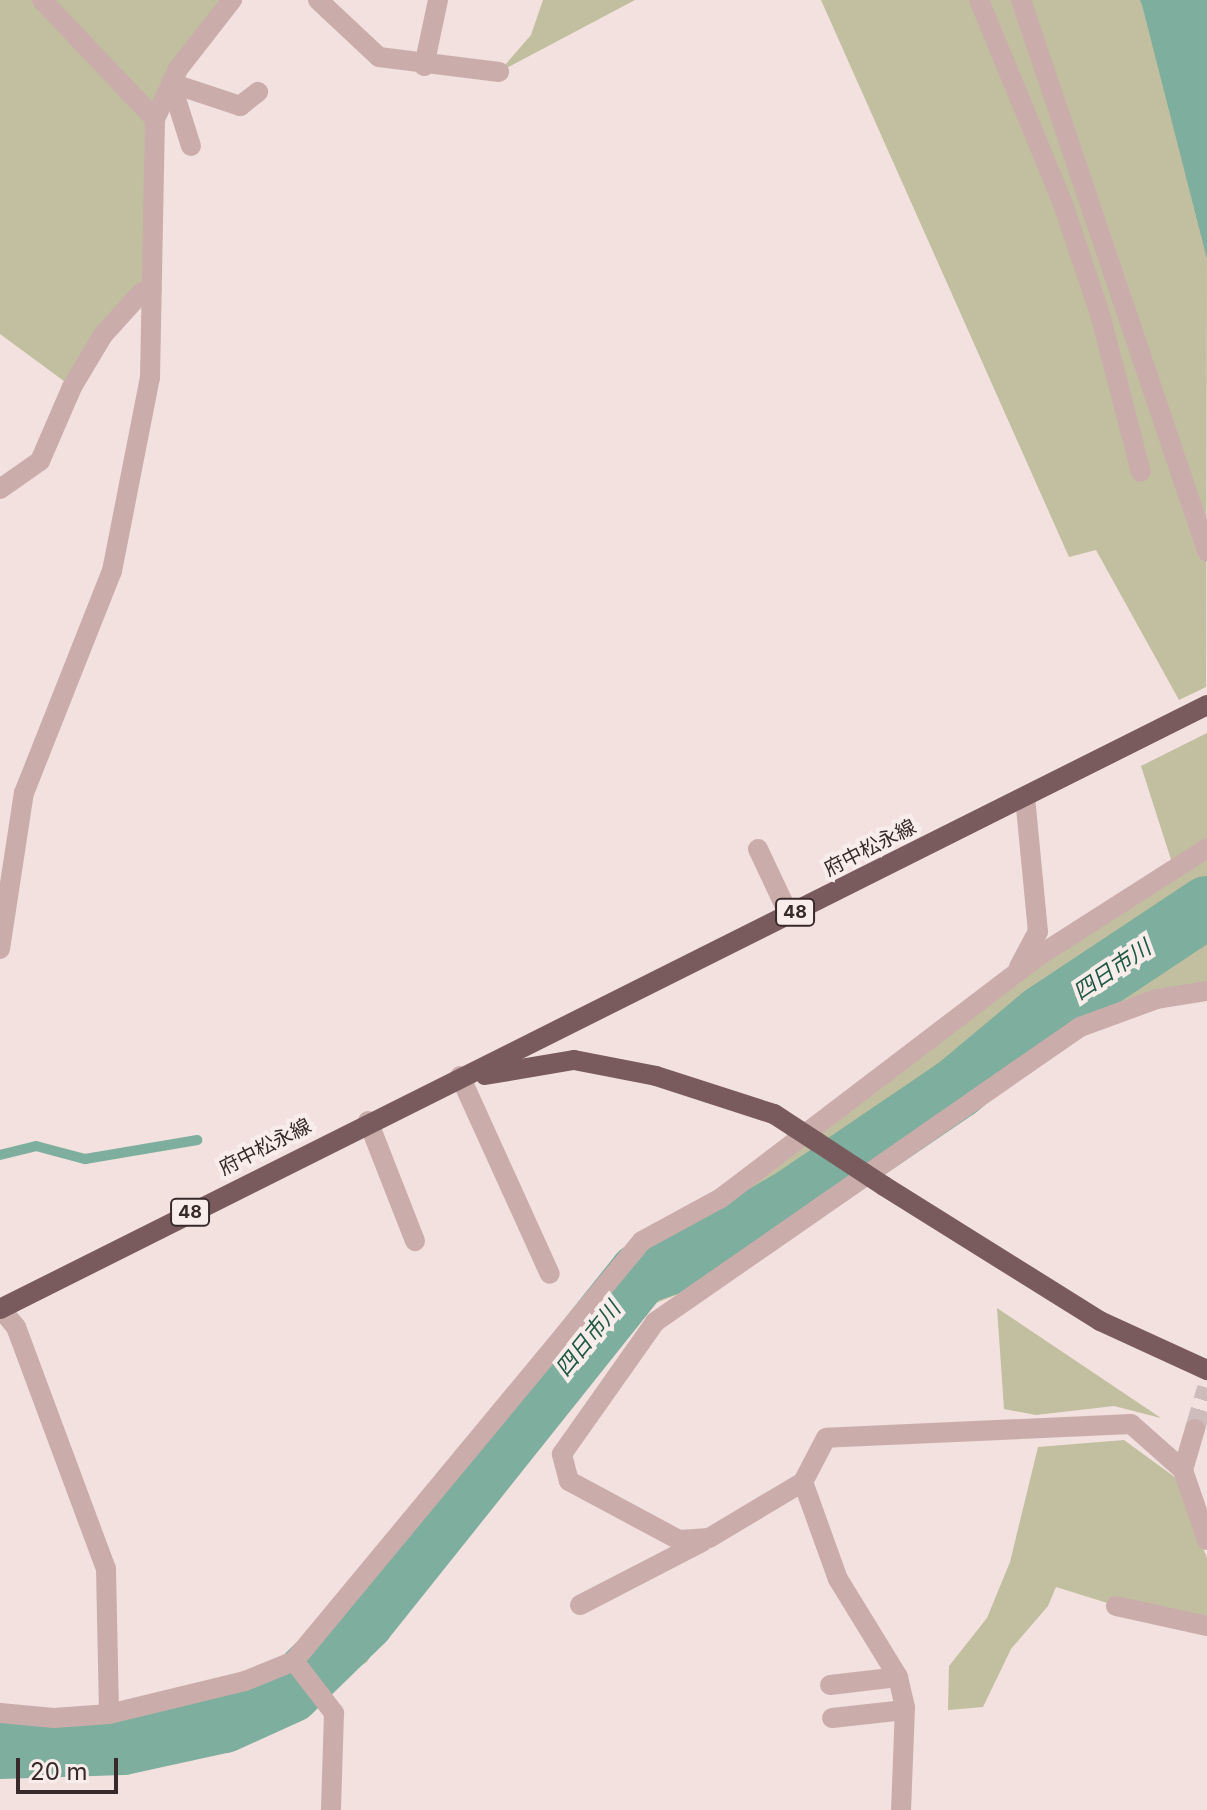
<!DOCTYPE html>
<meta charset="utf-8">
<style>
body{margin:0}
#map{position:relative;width:1207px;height:1810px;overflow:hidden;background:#f2e1df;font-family:Inter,"Noto Sans JP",sans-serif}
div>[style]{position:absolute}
.green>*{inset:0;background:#c1bf9f}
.water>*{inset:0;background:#7eae9e}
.stream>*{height:10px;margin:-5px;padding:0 5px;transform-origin:5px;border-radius:5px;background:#7eae9e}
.river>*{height:62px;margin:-31px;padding:0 31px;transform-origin:31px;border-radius:31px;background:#7eae9e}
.minor-tunnel>*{height:20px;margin-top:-10px;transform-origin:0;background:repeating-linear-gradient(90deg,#cdbcbb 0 20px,transparent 0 30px)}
.minor>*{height:20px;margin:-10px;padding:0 10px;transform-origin:10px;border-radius:10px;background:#caadab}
.primary>*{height:20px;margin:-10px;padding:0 10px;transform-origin:10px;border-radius:10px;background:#795b5d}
.primary-bridge>*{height:20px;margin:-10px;padding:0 10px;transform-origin:10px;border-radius:10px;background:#795b5d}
span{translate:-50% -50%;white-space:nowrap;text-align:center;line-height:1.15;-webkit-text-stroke:8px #f9edeb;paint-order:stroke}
.shield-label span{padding:2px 6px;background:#f9edeb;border:2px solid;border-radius:6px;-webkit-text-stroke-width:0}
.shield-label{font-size:18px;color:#382a2b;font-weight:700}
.street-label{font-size:20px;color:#382a2b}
.water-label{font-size:22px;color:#205846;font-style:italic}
.scale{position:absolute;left:16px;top:1758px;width:102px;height:36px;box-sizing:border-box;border:4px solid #382a2b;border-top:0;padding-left:10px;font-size:24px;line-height:28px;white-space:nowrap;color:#382a2b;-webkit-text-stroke:6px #f9edeb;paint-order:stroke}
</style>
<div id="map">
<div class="green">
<div style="clip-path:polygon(0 0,232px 0,155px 119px,153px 266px,72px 387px,0 334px)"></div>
<div style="clip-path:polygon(543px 0,635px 0,499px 72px,531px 35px)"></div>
<div style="clip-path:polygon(821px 0,1141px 0,1207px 253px,1206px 687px,1179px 700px,1096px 550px,1069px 557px)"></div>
<div style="clip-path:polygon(1207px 733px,1207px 991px,1080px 1027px,901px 1152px,732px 1255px,699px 1286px,656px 1303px,409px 1594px,367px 1662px,319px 1693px,217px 1741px,84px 1768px,0 1766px,0 1713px,54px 1718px,294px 1661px,642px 1241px,721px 1198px,1174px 869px,1141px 766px)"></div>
<div style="clip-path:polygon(997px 1308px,1161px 1418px,1114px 1406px,1036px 1415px,1004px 1409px)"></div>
<div style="clip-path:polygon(1124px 1440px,1176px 1478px,1207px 1558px,1207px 1621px,1117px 1606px,1056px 1587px,1048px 1606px,1011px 1649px,983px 1707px,948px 1710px,949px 1666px,987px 1618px,1010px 1562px,1038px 1447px)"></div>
</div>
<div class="water">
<div style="clip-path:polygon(1140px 0,1207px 0,1207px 259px,1142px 5px)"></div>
</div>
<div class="stream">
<div style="left:0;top:1155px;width:37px;rotate:-14deg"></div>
<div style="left:36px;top:1146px;width:51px;rotate:14.9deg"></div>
<div style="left:85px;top:1159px;width:114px;rotate:-9.6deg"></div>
</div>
<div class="river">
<div style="left:0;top:1748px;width:123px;rotate:-1.9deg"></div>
<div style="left:123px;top:1744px;width:103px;rotate:-12.3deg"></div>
<div style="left:224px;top:1722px;width:72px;rotate:-24.4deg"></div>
<div style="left:290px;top:1692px;width:102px;rotate:-44.2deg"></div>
<div style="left:363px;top:1621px;width:444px;rotate:-51.4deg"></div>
<div style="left:640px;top:1274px;width:65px;rotate:-19deg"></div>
<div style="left:701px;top:1253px;width:109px;rotate:-30.3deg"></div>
<div style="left:795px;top:1198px;width:196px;rotate:-34.2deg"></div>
<div style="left:957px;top:1088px;width:112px;rotate:-39.9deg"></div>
<div style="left:1043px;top:1016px;width:197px;rotate:-33.6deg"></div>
</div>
<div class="minor-tunnel">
<div style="left:1195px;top:1429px;width:43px;rotate:-73.7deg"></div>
</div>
<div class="minor">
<div style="left:42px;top:0;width:164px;rotate:46.5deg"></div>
<div style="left:318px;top:0;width:83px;rotate:43.1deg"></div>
<div style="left:379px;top:57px;width:121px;rotate:7.1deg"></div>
<div style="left:979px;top:0;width:217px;rotate:67.6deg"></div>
<div style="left:1062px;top:201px;width:119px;rotate:71.4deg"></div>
<div style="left:1100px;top:314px;width:163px;rotate:75.5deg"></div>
<div style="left:1021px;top:0;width:582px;rotate:71.35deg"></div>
<div style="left:424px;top:66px;width:67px;rotate:-78deg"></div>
<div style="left:171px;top:83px;width:73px;rotate:18.4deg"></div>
<div style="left:240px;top:106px;width:23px;rotate:-38deg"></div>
<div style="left:171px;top:83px;width:66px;rotate:72.4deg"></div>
<div style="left:0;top:489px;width:49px;rotate:-35deg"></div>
<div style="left:40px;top:461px;width:81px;rotate:-66.6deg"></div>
<div style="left:72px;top:387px;width:61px;rotate:-59.2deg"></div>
<div style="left:103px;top:335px;width:58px;rotate:-47.8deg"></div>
<div style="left:142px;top:292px;width:10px;rotate:-11deg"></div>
<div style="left:758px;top:849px;width:73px;rotate:64.8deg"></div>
<div style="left:0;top:949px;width:158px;rotate:-81.3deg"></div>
<div style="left:24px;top:793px;width:239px;rotate:-68.4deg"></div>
<div style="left:112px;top:571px;width:197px;rotate:-78.9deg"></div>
<div style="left:150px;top:378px;width:259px;rotate:-88.9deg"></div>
<div style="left:155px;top:119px;width:55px;rotate:-65.3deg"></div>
<div style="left:178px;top:69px;width:88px;rotate:-52deg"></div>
<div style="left:1019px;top:967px;width:40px;rotate:-62deg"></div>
<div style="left:1038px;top:932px;width:136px;rotate:-95.5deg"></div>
<div style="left:460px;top:1076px;width:217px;rotate:65.6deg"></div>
<div style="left:368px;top:1121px;width:129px;rotate:68.6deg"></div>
<div style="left:0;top:1308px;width:25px;rotate:50deg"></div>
<div style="left:16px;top:1327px;width:258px;rotate:69.6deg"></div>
<div style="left:106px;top:1569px;width:145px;rotate:88.8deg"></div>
<div style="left:1195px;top:1429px;width:43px;rotate:106.3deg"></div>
<div style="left:1183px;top:1470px;width:74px;rotate:71.1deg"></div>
<div style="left:1183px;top:1470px;width:69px;rotate:-138.5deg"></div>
<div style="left:1131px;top:1424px;width:305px;rotate:177.4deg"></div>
<div style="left:826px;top:1438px;width:50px;rotate:117.6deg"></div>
<div style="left:803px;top:1482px;width:109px;rotate:149.2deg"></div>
<div style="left:709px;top:1538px;width:30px;rotate:176deg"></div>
<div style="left:679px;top:1540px;width:125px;rotate:-151.8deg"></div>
<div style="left:569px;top:1481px;width:28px;rotate:-105deg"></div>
<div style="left:562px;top:1454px;width:161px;rotate:-54.8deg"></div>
<div style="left:655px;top:1322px;width:517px;rotate:-34.77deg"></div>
<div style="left:1080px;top:1027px;width:82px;rotate:-20deg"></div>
<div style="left:1157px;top:999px;width:51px;rotate:-9.1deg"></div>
<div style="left:803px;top:1482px;width:103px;rotate:70.2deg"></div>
<div style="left:838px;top:1579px;width:115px;rotate:58.5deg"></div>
<div style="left:898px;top:1677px;width:31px;rotate:77deg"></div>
<div style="left:905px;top:1707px;width:103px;rotate:92.2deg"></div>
<div style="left:580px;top:1605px;width:137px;rotate:-27.3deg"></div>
<div style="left:1116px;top:1606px;width:93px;rotate:12.4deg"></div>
<div style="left:294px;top:1661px;width:66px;rotate:52.4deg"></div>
<div style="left:334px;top:1713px;width:97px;rotate:91.8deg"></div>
<div style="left:830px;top:1685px;width:68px;rotate:-6.7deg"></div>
<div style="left:0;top:1713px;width:54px;rotate:5.3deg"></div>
<div style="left:54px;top:1718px;width:55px;rotate:-4.2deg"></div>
<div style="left:109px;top:1714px;width:140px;rotate:-13.6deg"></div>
<div style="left:245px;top:1681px;width:53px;rotate:-22.2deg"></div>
<div style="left:294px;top:1661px;width:545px;rotate:-50.36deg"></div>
<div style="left:642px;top:1241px;width:90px;rotate:-28.6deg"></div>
<div style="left:721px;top:1198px;width:401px;rotate:-37.3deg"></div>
<div style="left:1040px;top:955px;width:198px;rotate:-32.6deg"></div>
<div style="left:832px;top:1718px;width:73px;rotate:-6.3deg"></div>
</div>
<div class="primary">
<div style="left:485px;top:1075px;width:90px;rotate:-9.6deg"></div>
<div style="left:574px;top:1060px;width:84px;rotate:11deg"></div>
<div style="left:656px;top:1076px;width:124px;rotate:17.9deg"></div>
<div style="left:774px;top:1114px;width:51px;rotate:33.1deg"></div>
<div style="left:884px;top:1186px;width:255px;rotate:32deg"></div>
<div style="left:1100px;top:1321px;width:118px;rotate:24.6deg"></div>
<div style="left:0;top:1309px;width:1350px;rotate:-26.58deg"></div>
</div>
<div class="primary-bridge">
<div style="left:817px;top:1142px;width:80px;rotate:33.3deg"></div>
</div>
<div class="shield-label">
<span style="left:795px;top:912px">48</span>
<span style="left:190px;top:1212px">48</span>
</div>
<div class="street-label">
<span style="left:870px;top:848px;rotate:-27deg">府中松永線</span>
<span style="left:265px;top:1147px;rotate:-27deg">府中松永線</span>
</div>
<div class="water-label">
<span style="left:1112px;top:970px;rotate:-34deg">四日市川</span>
<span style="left:588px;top:1339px;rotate:-51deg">四日市川</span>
</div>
<div class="scale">20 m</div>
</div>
